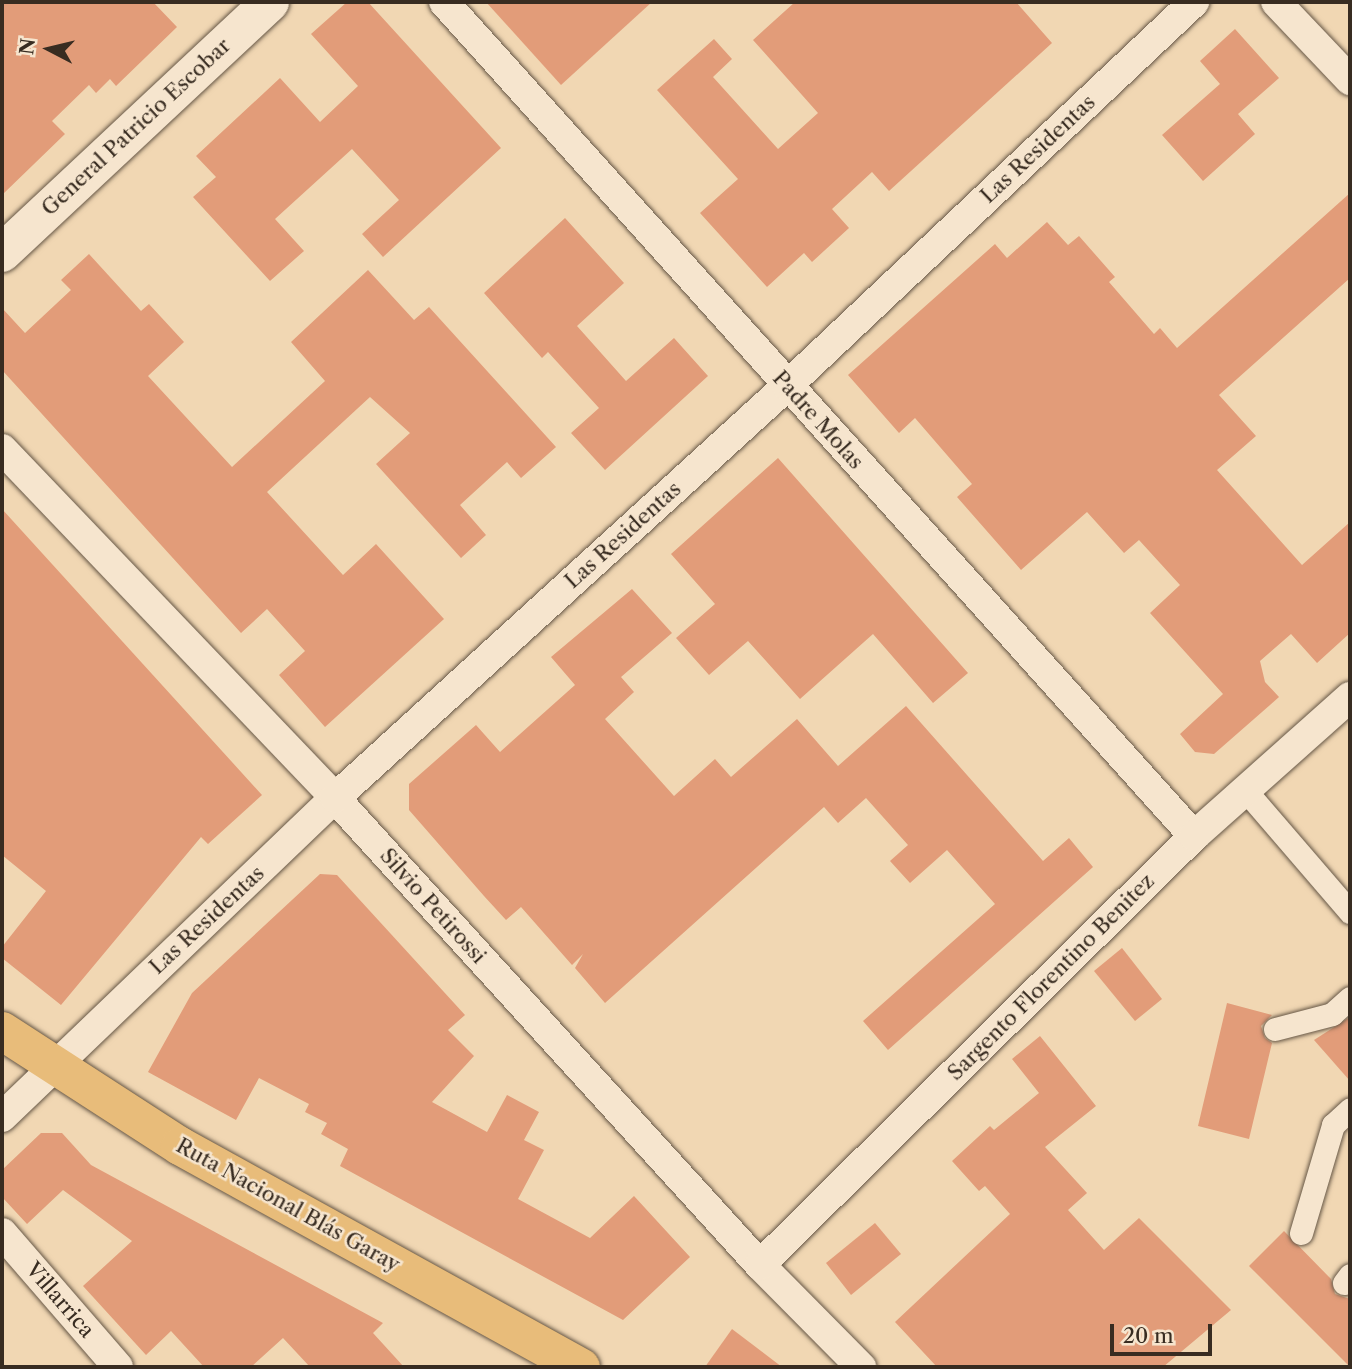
<!DOCTYPE html>
<meta charset="utf-8">
<style>
body{margin:0}
#map{position:relative;width:1352px;height:1369px;overflow:hidden;background:#f1d7b3;font-family:"Libre Caslon Text",serif}
div>[style]{position:absolute}
.building>*{inset:0;background:#e29c79}
.roads{filter:drop-shadow(0 0 2px #665746) drop-shadow(0 0 2px #665746)}
.pedestrian>*{height:23px;margin:-11.5px;padding:0 11.5px;transform-origin:11.5px;border-radius:11.5px;background:#f6e5ce}
.minor>*{height:30px;margin:-15px;padding:0 15px;transform-origin:15px;border-radius:15px;background:#f6e5ce}
.tertiary>*{height:38px;margin:-19px;padding:0 19px;transform-origin:19px;border-radius:19px;background:#f6e5ce}
.trunk>*{height:38px;margin:-19px;padding:0 19px;transform-origin:19px;border-radius:19px;background:#e8bc7a}
span{translate:-50% -50%;white-space:nowrap;text-align:center;line-height:1.15;-webkit-text-stroke:5px #f6e5ce;paint-order:stroke}
.street-label{font-size:21px;color:#382c21}
.frame{position:absolute;inset:0;border:4px solid #382c21;pointer-events:none}
.north{position:absolute;left:14px;top:14px;width:70px;height:70px;-webkit-text-stroke:5px #f6e5ce;paint-order:stroke;rotate:277deg;font-size:19px;font-weight:700;line-height:28px;text-align:center;color:#382c21}
.north::after{content:'';display:block;margin:auto;width:24px;height:32px;background:#382c21;clip-path:polygon(50% 0,100% 100%,50% 72%,0 100%)}
.scale{position:absolute;left:1110px;top:1324px;width:102px;height:32px;box-sizing:border-box;border:4px solid #382c21;border-top:0;padding-left:9px;font-size:21px;line-height:24px;white-space:nowrap;color:#382c21;-webkit-text-stroke:5px #f6e5ce;paint-order:stroke}
</style>
<div id="map">
<div class="building">
<div style="clip-path:polygon(2px 2px,153px 2px,177px 27px,116px 86px,110px 79px,96px 93px,89px 85px,52px 121px,65px 134px,2px 195px)"></div>
<div style="clip-path:polygon(347px 2px,368px 2px,501px 148px,383px 257px,362px 234px,399px 200px,352px 149px,275px 219px,304px 251px,270px 281px,193px 197px,216px 177px,196px 156px,280px 78px,320px 122px,358px 86px,311px 34px)"></div>
<div style="clip-path:polygon(486px 2px,652px 2px,561px 85px)"></div>
<div style="clip-path:polygon(795px 2px,1016px 2px,1052px 43px,889px 191px,872px 172px,832px 209px,849px 228px,812px 262px,804px 253px,767px 287px,700px 213px,738px 179px,657px 90px,714px 39px,732px 59px,713px 77px,778px 149px,818px 113px,753px 40px)"></div>
<div style="clip-path:polygon(1235px 29px,1279px 78px,1238px 114px,1255px 134px,1203px 181px,1162px 135px,1220px 84px,1200px 61px)"></div>
<div style="clip-path:polygon(1350px 193px,1350px 278px,1219px 395px,1256px 436px,1217px 470px,1302px 565px,1350px 522px,1350px 633px,1317px 663px,1291px 634px,1260px 661px,1265px 682px,1279px 697px,1214px 754px,1195px 752px,1180px 734px,1223px 694px,1150px 613px,1180px 585px,1139px 540px,1124px 553px,1087px 512px,1021px 570px,957px 497px,972px 484px,915px 418px,899px 433px,848px 375px,995px 244px,1007px 258px,1047px 222px,1068px 245px,1079px 236px,1115px 277px,1109px 282px,1154px 334px,1160px 328px,1177px 348px)"></div>
<div style="clip-path:polygon(565px 218px,624px 283px,577px 326px,626px 381px,674px 338px,708px 376px,605px 470px,571px 433px,599px 408px,548px 352px,542px 358px,484px 293px)"></div>
<div style="clip-path:polygon(89px 254px,141px 311px,149px 304px,184px 342px,148px 376px,232px 467px,325px 381px,291px 342px,368px 270px,414px 320px,429px 307px,556px 447px,521px 478px,507px 462px,460px 505px,486px 535px,461px 558px,376px 464px,410px 433px,370px 397px,267px 492px,343px 575px,376px 544px,444px 619px,325px 727px,279px 675px,305px 651px,267px 609px,241px 633px,2px 370px,2px 308px,25px 333px,71px 290px,61px 280px)"></div>
<div style="clip-path:polygon(778px 458px,968px 673px,933px 703px,873px 634px,800px 699px,748px 641px,709px 675px,676px 638px,715px 604px,671px 554px)"></div>
<div style="clip-path:polygon(2px 509px,262px 795px,208px 844px,201px 837px,61px 1005px,2px 958px,2px 947px,46px 891px,2px 855px)"></div>
<div style="clip-path:polygon(632px 589px,672px 633px,621px 677px,634px 692px,605px 719px,674px 796px,715px 759px,731px 777px,797px 719px,838px 766px,906px 706px,1043px 861px,1069px 838px,1093px 867px,888px 1050px,863px 1021px,995px 904px,947px 850px,910px 883px,890px 861px,908px 845px,866px 798px,838px 823px,824px 807px,605px 1003px,575px 968px,583px 954px,572px 965px,521px 907px,506px 920px,484px 896px,409px 810px,409px 784px,476px 725px,500px 752px,575px 685px,551px 657px)"></div>
<div style="clip-path:polygon(320px 874px,337px 875px,465px 1015px,448px 1030px,474px 1056px,432px 1102px,487px 1132px,507px 1095px,539px 1112px,524px 1140px,544px 1150px,518px 1199px,590px 1238px,634px 1196px,690px 1257px,623px 1320px,340px 1166px,348px 1149px,321px 1134px,327px 1123px,305px 1112px,309px 1104px,259px 1078px,236px 1120px,148px 1072px,192px 993px)"></div>
<div style="clip-path:polygon(1122px 948px,1162px 999px,1135px 1021px,1094px 971px)"></div>
<div style="clip-path:polygon(1227px 1003px,1272px 1015px,1261px 1026px,1265px 1038px,1272px 1043px,1249px 1139px,1198px 1126px)"></div>
<div style="clip-path:polygon(1350px 1017px,1350px 1081px,1314px 1040px)"></div>
<div style="clip-path:polygon(1040px 1036px,1096px 1106px,1045px 1147px,1087px 1193px,1068px 1210px,1104px 1250px,1139px 1218px,1231px 1310px,1163px 1367px,937px 1367px,895px 1322px,1010px 1214px,985px 1186px,979px 1191px,952px 1161px,990px 1126px,994px 1130px,1039px 1093px,1012px 1059px)"></div>
<div style="clip-path:polygon(41px 1133px,62px 1133px,91px 1165px,383px 1323px,373px 1333px,404px 1367px,310px 1367px,283px 1338px,251px 1367px,204px 1367px,171px 1331px,146px 1355px,83px 1286px,132px 1241px,63px 1190px,27px 1224px,2px 1197px,2px 1170px)"></div>
<div style="clip-path:polygon(875px 1223px,901px 1254px,851px 1295px,826px 1263px)"></div>
<div style="clip-path:polygon(1284px 1231px,1331px 1279px,1335px 1294px,1350px 1299px,1350px 1367px,1249px 1266px)"></div>
<div style="clip-path:polygon(732px 1329px,782px 1367px,705px 1367px)"></div>
</div>
<div class="roads">
<div class="pedestrian">
<div style="left:1245px;top:790px;width:161px;rotate:49.3deg"></div>
<div style="left:1275px;top:1029px;width:59px;rotate:-14.7deg"></div>
<div style="left:1332px;top:1014px;width:24px;rotate:-42deg"></div>
<div style="left:1301px;top:1233px;width:113px;rotate:-73.5deg"></div>
<div style="left:1333px;top:1125px;width:23px;rotate:-43deg"></div>
<div style="left:1344px;top:1283px;width:10px;rotate:-53deg"></div>
</div>
<div class="minor">
<div style="left:444px;top:2px;width:1122px;rotate:48.04deg"></div>
<div style="left:1276px;top:2px;width:108px;rotate:46.5deg"></div>
<div style="left:2px;top:449px;width:482px;rotate:46.3deg"></div>
<div style="left:335px;top:798px;width:631px;rotate:47.7deg"></div>
<div style="left:760px;top:1265px;width:144px;rotate:45.3deg"></div>
<div style="left:2px;top:1117px;width:461px;rotate:-43.8deg"></div>
<div style="left:335px;top:798px;width:612px;rotate:-42.35deg"></div>
<div style="left:787px;top:386px;width:560px;rotate:-43.33deg"></div>
<div style="left:2px;top:1233px;width:177px;rotate:49.1deg"></div>
<div style="left:760px;top:1265px;width:610px;rotate:-44.67deg"></div>
<div style="left:1194px;top:836px;width:209px;rotate:-41.7deg"></div>
</div>
<div class="tertiary">
<div style="left:2px;top:253px;width:367px;rotate:-43.1deg"></div>
</div>
<div class="trunk">
<div style="left:2px;top:1031px;width:212px;rotate:32.9deg"></div>
<div style="left:180px;top:1146px;width:458px;rotate:28.9deg"></div>
</div>
</div>
<div class="street-label">
<span style="left:136px;top:127px;rotate:-43deg">General Patricio Escobar</span>
<span style="left:1038px;top:149px;rotate:-43deg">Las Residentas</span>
<span style="left:818px;top:420px;rotate:48deg">Padre Molas</span>
<span style="left:623px;top:535px;rotate:-42deg">Las Residentas</span>
<span style="left:433px;top:906px;rotate:48deg">Silvio Petirossi</span>
<span style="left:207px;top:920px;rotate:-43deg">Las Residentas</span>
<span style="left:1051px;top:977px;rotate:-45deg">Sargento Florentino Benitez</span>
<span style="left:288px;top:1205px;rotate:29deg">Ruta Nacional Blás Garay</span>
<span style="left:60px;top:1300px;rotate:49deg">Villarrica</span>
</div>
<div class="frame"></div>
<div class="north">N</div>
<div class="scale">20 m</div>
</div>
